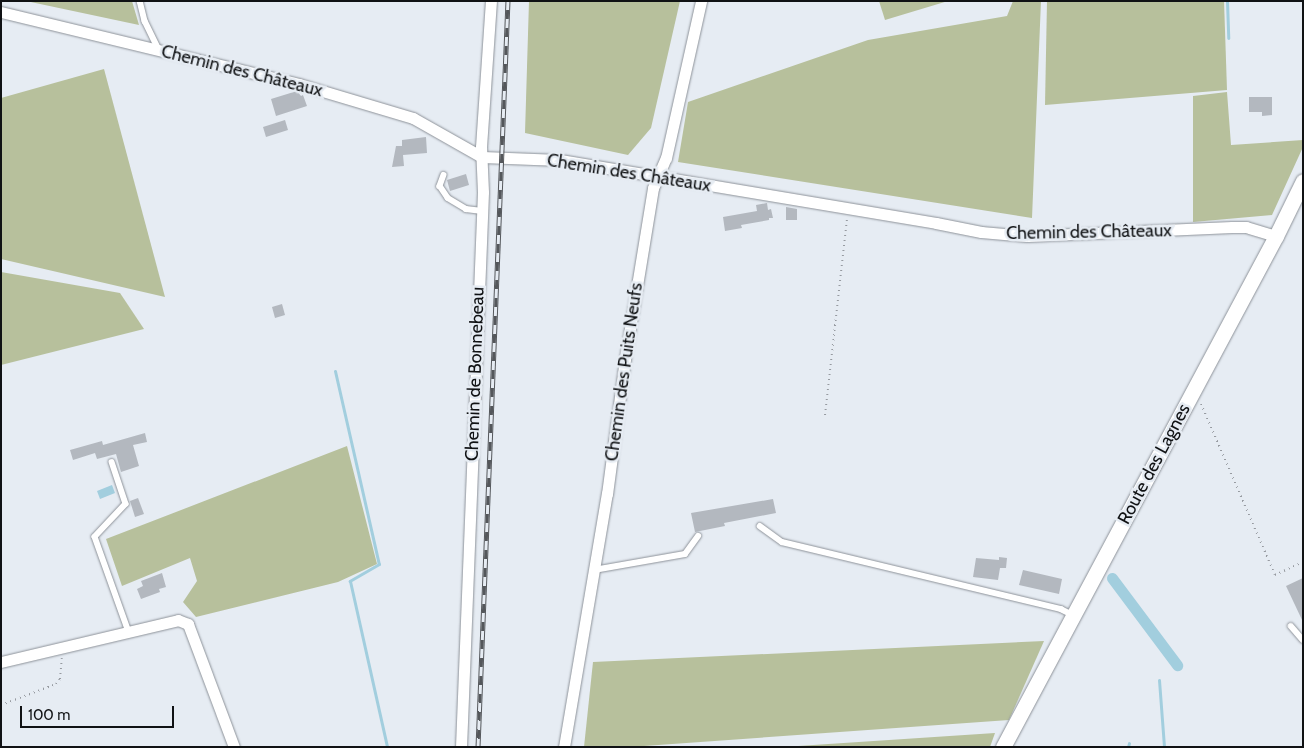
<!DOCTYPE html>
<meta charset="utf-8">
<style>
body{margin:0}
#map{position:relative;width:1304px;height:748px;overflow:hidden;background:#e6ecf3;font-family:Cabin,sans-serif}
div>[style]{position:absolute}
.green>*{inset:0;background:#b7c09c}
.water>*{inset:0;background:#a2cede}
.stream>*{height:3px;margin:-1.5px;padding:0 1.5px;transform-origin:1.5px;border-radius:1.5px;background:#a2cede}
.canal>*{height:11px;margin:-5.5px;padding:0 5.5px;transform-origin:5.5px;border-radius:5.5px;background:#a2cede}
.building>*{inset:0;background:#b3b8bf}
.path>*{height:2px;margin-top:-1px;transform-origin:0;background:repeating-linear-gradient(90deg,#969aa0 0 1px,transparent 0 5px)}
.roads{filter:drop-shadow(0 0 1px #8d9299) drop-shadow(0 0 1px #8d9299)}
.lane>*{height:5.5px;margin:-2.75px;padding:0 2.75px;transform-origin:2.75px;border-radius:2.75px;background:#fff}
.street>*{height:11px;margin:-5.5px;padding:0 5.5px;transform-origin:5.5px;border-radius:5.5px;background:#fff}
.secondary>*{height:15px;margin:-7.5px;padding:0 7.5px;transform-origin:7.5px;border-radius:7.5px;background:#fff}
.rail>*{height:5px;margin-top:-2.5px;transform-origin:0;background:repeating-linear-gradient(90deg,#e6ecf3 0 9px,#54575b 0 18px);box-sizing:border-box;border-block:1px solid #54575b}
span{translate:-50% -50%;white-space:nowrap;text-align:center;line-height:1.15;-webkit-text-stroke:5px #e6ecf3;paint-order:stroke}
.street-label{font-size:18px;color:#101214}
.frame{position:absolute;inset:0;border:2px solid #101214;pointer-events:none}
.scale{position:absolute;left:20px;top:706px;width:154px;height:22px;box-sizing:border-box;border:2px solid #101214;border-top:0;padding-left:6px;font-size:15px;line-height:18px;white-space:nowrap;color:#101214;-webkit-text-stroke:4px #e6ecf3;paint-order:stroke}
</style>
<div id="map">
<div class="green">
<div style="clip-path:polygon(26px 1px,132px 1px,139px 25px)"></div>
<div style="clip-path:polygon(529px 1px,680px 1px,651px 128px,628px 155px,525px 133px)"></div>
<div style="clip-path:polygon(879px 1px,948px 1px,885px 20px)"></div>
<div style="clip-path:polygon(1013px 1px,1041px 1px,1032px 218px,678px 162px,688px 102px,868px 40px,1007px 16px)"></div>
<div style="clip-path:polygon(1047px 1px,1224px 1px,1227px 90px,1045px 105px)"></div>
<div style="clip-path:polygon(104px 69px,165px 297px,1px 259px,1px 98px)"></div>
<div style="clip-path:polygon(1227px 92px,1231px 145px,1303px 140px,1303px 147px,1272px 215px,1193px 222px,1193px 96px)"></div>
<div style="clip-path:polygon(1px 272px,120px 293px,144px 329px,1px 365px)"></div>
<div style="clip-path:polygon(347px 446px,377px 564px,338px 582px,196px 617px,183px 602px,197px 581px,190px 558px,122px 586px,106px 539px)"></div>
<div style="clip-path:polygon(1044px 641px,1009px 720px,630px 747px,584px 747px,593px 662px)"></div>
<div style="clip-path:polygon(995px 733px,990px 747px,783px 747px)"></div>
</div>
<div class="water">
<div style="clip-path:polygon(112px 485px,115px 493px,100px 499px,97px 491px)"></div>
</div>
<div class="stream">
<div style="left:1227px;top:1px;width:37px;rotate:88deg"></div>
<div style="left:335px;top:371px;width:198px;rotate:77.2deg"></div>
<div style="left:379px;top:564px;width:34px;rotate:150deg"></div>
<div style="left:350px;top:581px;width:170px;rotate:77.4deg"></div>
<div style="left:1159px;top:680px;width:67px;rotate:85.7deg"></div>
<div style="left:1128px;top:747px;width:4px;rotate:-76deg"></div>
</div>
<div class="canal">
<div style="left:1112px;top:578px;width:109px;rotate:53.2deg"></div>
</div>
<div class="building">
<div style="clip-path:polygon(297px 91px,301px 96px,303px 95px,307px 106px,276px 116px,271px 99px)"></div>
<div style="clip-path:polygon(1249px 97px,1272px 97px,1272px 115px,1262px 116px,1262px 112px,1249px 112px)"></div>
<div style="clip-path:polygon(285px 120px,288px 130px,266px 137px,263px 127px)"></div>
<div style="clip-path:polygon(426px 137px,427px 153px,403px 155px,404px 166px,392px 167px,396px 146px,402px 146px,402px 140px)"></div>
<div style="clip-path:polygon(466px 174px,469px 185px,450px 191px,447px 180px)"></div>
<div style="clip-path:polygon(767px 203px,768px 210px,771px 209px,773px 218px,769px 218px,769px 220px,741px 225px,742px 228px,725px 231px,723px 217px,757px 211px,756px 205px)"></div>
<div style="clip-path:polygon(786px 207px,797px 209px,797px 220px,786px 220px)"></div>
<div style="clip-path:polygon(282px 304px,285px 315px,275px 318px,272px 307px)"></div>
<div style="clip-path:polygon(145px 433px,147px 442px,133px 445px,139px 466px,121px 472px,116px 454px,97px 459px,95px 453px,73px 460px,70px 450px,102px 441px,103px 445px)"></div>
<div style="clip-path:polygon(138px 498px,144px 514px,135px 517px,130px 501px)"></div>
<div style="clip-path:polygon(773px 499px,776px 513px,724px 523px,725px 526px,695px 532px,691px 513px)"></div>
<div style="clip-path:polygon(999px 557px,1007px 558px,1006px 568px,1000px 568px,998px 580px,973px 577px,976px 558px,999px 560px)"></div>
<div style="clip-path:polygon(1023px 570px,1062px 579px,1059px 594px,1019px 585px)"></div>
<div style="clip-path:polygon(162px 573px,166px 587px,159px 589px,160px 592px,141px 599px,137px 589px,143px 586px,141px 581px)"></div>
<div style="clip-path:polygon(1303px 578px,1303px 622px,1286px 586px)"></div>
</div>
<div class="path">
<div style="left:1201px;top:404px;width:186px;rotate:66.6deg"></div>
<div style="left:1275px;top:575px;width:31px;rotate:-25deg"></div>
<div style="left:825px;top:415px;width:198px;rotate:-83.6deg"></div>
<div style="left:1px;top:705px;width:59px;rotate:-20.9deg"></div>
<div style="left:56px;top:684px;width:6px;rotate:-51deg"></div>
<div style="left:60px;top:679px;width:21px;rotate:-85deg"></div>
</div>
<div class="roads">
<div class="lane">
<div style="left:140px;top:1px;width:21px;rotate:76deg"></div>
<div style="left:145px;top:21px;width:32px;rotate:64deg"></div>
<div style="left:444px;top:175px;width:12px;rotate:110deg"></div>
<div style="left:440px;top:186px;width:14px;rotate:56deg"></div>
<div style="left:448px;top:198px;width:21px;rotate:31deg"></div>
<div style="left:466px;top:209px;width:16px;rotate:7deg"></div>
<div style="left:112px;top:462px;width:44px;rotate:71.6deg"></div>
<div style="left:126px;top:504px;width:45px;rotate:133.2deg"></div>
<div style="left:95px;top:537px;width:101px;rotate:70.3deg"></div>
<div style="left:760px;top:526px;width:27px;rotate:36deg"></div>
<div style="left:782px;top:542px;width:287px;rotate:13.5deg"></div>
<div style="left:1061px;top:609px;width:13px;rotate:27deg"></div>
<div style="left:594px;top:570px;width:92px;rotate:-10deg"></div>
<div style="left:685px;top:554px;width:22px;rotate:-54deg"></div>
<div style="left:1291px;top:626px;width:18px;rotate:49deg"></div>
</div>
<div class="street">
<div style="left:1px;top:12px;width:307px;rotate:13.6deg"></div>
<div style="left:299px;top:84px;width:119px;rotate:16.6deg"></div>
<div style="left:413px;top:118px;width:79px;rotate:29.5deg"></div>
<div style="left:482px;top:157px;width:78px;rotate:2.2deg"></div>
<div style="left:560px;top:160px;width:381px;rotate:9.5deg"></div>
<div style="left:936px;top:223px;width:46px;rotate:11.3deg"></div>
<div style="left:981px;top:232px;width:46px;rotate:5deg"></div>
<div style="left:1027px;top:236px;width:205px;rotate:-2.5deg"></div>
<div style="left:1232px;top:227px;width:14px"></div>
<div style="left:1246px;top:227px;width:31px;rotate:17deg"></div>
<div style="left:1px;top:662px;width:182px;rotate:-13.3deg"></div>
<div style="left:178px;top:620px;width:11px;rotate:22deg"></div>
<div style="left:188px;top:624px;width:131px;rotate:69.5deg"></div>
<div style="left:461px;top:747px;width:555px;rotate:-87.73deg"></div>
<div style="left:483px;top:192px;width:45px;rotate:-92.5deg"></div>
<div style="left:481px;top:147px;width:146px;rotate:-86.1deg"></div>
<div style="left:564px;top:747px;width:257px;rotate:-80.4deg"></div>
<div style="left:607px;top:494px;width:136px;rotate:-82.4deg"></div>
<div style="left:625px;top:359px;width:173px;rotate:-80.7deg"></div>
<div style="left:653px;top:188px;width:33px;rotate:-67deg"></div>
<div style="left:666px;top:158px;width:161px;rotate:-77.4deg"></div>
</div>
<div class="secondary">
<div style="left:1003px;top:747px;width:579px;rotate:-61.89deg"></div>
<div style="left:1276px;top:236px;width:61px;rotate:-63.9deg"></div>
</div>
</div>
<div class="rail">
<div style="left:478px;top:747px;width:747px;rotate:-87.7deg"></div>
</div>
<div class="street-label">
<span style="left:242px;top:71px;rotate:14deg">Chemin des Châteaux</span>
<span style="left:629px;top:173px;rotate:9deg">Chemin des Châteaux</span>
<span style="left:1089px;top:232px;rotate:-1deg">Chemin des Châteaux</span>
<span style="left:624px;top:372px;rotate:-82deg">Chemin des Puits Neufs</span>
<span style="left:475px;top:374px;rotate:-88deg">Chemin de Bonnebeau</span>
<span style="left:1154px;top:464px;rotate:-62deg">Route des Lagnes</span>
</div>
<div class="frame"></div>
<div class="scale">100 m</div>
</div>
